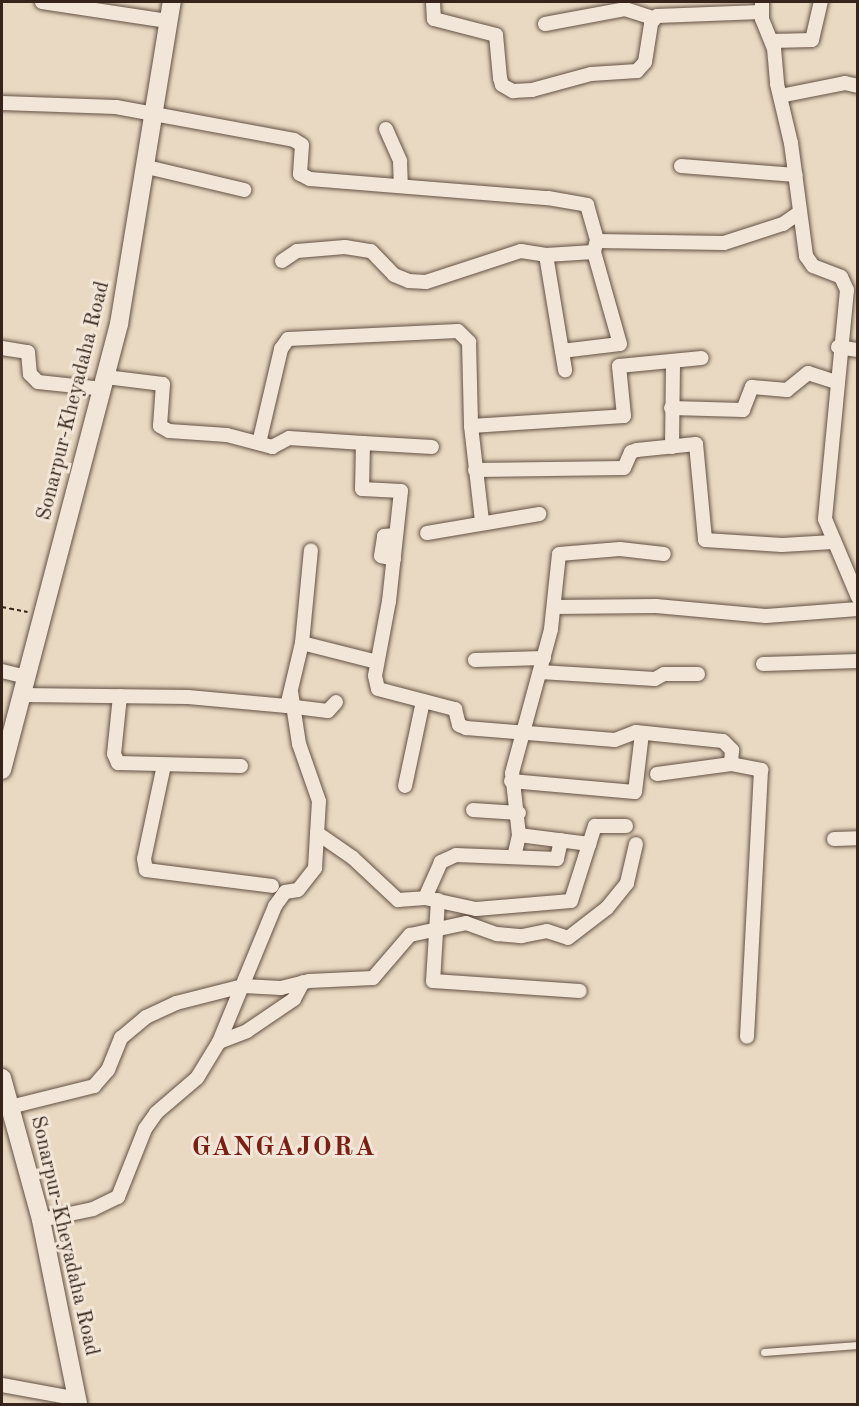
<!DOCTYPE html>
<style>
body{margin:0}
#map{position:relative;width:859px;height:1406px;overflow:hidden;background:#e9d9c2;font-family:"Old Standard TT",serif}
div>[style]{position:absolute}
.path>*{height:2px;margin-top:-1px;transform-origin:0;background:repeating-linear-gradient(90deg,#36241a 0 4.5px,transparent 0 7.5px)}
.roads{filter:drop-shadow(0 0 2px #635144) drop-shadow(0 0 2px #635144)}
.lane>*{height:7px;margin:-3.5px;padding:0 3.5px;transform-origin:3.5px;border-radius:3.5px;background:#f1e6d7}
.street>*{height:14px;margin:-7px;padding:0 7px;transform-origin:7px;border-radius:7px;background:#f1e6d7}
.secondary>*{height:18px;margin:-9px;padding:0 9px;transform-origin:9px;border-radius:9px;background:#f1e6d7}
span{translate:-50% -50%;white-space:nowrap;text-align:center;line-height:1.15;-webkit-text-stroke:6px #f1e6d7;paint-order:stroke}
.street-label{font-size:21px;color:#36241a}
.district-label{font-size:27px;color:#7a1f14;font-weight:700;letter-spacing:1.5px}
.frame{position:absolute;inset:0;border:3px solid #36241a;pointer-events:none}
</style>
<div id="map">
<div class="path">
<div style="left:2px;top:607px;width:26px;rotate:11deg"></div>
</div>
<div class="roads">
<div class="lane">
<div style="left:764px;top:1352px;width:94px;rotate:-4.3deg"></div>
</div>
<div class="street">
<div style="left:42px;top:2px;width:127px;rotate:8.6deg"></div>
<div style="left:433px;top:2px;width:17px;rotate:87deg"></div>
<div style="left:434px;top:19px;width:64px;rotate:14.5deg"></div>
<div style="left:496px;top:35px;width:43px;rotate:84.7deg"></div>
<div style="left:500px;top:78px;width:7px;rotate:74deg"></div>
<div style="left:502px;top:85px;width:13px;rotate:29deg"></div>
<div style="left:513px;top:91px;width:19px;rotate:-3deg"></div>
<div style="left:532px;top:90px;width:61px;rotate:-15.2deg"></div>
<div style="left:591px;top:74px;width:46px;rotate:-3.7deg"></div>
<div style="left:637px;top:71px;width:12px;rotate:-48deg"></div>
<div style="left:645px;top:62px;width:39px;rotate:-81deg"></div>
<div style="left:651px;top:23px;width:9px;rotate:-49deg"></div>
<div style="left:657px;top:16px;width:104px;rotate:-2.2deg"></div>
<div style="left:762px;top:2px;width:17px;rotate:90deg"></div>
<div style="left:762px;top:19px;width:31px;rotate:68deg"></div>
<div style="left:774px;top:48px;width:36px;rotate:85deg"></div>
<div style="left:777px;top:84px;width:61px;rotate:76.7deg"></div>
<div style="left:791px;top:143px;width:114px;rotate:82.4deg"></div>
<div style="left:806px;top:256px;width:12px;rotate:55deg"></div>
<div style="left:813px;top:266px;width:30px;rotate:21deg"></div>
<div style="left:841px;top:277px;width:14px;rotate:65deg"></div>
<div style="left:847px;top:290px;width:230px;rotate:95.5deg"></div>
<div style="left:825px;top:519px;width:85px;rotate:67.1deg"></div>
<div style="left:545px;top:24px;width:81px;rotate:-10.6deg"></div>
<div style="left:625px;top:9px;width:28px;rotate:18deg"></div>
<div style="left:772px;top:41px;width:40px;rotate:-1.4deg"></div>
<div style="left:812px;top:40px;width:39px;rotate:-77deg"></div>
<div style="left:780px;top:96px;width:66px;rotate:-11.3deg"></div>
<div style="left:845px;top:83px;width:13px;rotate:13deg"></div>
<div style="left:2px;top:103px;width:114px;rotate:2deg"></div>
<div style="left:116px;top:107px;width:181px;rotate:10.5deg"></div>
<div style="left:294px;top:140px;width:9px;rotate:32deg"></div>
<div style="left:302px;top:145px;width:29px;rotate:94deg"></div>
<div style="left:300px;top:174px;width:11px;rotate:27deg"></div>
<div style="left:310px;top:179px;width:239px;rotate:4.6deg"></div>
<div style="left:548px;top:198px;width:40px;rotate:10deg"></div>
<div style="left:587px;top:205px;width:37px;rotate:74deg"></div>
<div style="left:597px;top:241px;width:127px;rotate:0.9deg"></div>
<div style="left:724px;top:243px;width:62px;rotate:-17.9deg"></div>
<div style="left:783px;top:224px;width:21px;rotate:-35deg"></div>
<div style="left:386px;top:129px;width:35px;rotate:66deg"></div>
<div style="left:400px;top:161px;width:25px;rotate:88deg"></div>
<div style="left:681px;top:166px;width:115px;rotate:4.5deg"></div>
<div style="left:147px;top:167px;width:100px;rotate:13.3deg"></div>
<div style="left:546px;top:255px;width:117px;rotate:80.6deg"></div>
<div style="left:282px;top:261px;width:18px;rotate:-34deg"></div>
<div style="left:297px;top:251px;width:48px;rotate:-4.8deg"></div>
<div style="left:345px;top:247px;width:26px;rotate:9deg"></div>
<div style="left:371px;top:251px;width:33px;rotate:46deg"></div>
<div style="left:394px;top:275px;width:16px;rotate:22deg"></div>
<div style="left:409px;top:281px;width:17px;rotate:3deg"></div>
<div style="left:426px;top:282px;width:100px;rotate:-18.1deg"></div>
<div style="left:521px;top:251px;width:25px;rotate:9deg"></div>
<div style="left:546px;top:255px;width:48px;rotate:-3.6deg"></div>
<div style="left:838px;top:347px;width:20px;rotate:9deg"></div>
<div style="left:2px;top:348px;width:26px;rotate:9deg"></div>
<div style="left:28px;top:352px;width:22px;rotate:85deg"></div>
<div style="left:30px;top:374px;width:11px;rotate:45deg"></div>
<div style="left:38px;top:382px;width:65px;rotate:6.1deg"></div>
<div style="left:562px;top:351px;width:58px;rotate:-6.9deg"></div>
<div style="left:620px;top:344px;width:96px;rotate:-105.8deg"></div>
<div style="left:594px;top:252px;width:9px;rotate:-77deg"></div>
<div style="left:106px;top:377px;width:57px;rotate:7deg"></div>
<div style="left:163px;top:384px;width:42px;rotate:94.1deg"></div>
<div style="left:160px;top:426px;width:10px;rotate:29deg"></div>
<div style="left:169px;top:431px;width:58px;rotate:3.9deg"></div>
<div style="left:227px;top:435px;width:47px;rotate:14.9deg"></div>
<div style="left:272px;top:447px;width:19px;rotate:-28deg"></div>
<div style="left:289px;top:438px;width:74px;rotate:3.9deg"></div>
<div style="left:363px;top:443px;width:46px;rotate:91.2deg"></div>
<div style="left:362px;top:489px;width:39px;rotate:3deg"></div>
<div style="left:401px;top:491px;width:111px;rotate:96.2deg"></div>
<div style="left:389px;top:601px;width:76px;rotate:100.6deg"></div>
<div style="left:375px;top:676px;width:13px;rotate:77deg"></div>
<div style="left:378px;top:689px;width:80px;rotate:14.6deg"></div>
<div style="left:455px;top:709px;width:16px;rotate:76deg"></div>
<div style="left:459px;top:725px;width:8px;rotate:23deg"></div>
<div style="left:466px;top:728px;width:149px;rotate:4.6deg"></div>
<div style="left:615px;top:740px;width:22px;rotate:-21deg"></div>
<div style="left:636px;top:732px;width:87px;rotate:5.9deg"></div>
<div style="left:723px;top:741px;width:13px;rotate:45deg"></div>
<div style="left:732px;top:750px;width:14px;rotate:94deg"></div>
<div style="left:671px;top:408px;width:72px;rotate:1.6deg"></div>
<div style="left:743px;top:410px;width:25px;rotate:-69deg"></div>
<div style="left:752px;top:387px;width:35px;rotate:5deg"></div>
<div style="left:787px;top:390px;width:27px;rotate:-39deg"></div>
<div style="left:808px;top:373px;width:29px;rotate:18deg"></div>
<div style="left:471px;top:426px;width:153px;rotate:-3.7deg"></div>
<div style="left:624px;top:416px;width:50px;rotate:-95.7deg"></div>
<div style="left:619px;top:366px;width:83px;rotate:-5.5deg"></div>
<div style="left:259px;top:443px;width:97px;rotate:-76.8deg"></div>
<div style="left:281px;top:349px;width:12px;rotate:-55deg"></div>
<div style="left:288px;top:339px;width:170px;rotate:-2.7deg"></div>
<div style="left:458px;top:331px;width:16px;rotate:45deg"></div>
<div style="left:469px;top:342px;width:84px;rotate:88.6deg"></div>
<div style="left:471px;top:426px;width:96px;rotate:83.4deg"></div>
<div style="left:363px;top:443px;width:69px;rotate:3.3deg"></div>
<div style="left:672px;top:447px;width:86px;rotate:-89.3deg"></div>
<div style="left:475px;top:470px;width:149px;rotate:-0.8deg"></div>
<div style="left:624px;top:468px;width:17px;rotate:-66deg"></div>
<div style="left:631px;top:452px;width:6px;rotate:-18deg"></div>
<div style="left:637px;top:450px;width:59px;rotate:-5.8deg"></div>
<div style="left:696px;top:444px;width:96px;rotate:84.6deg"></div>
<div style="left:705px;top:540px;width:77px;rotate:3.7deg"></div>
<div style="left:782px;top:545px;width:51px;rotate:-3.4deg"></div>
<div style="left:427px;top:533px;width:114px;rotate:-9.6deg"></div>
<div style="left:394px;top:559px;width:13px;rotate:-167deg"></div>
<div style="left:381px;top:556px;width:20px;rotate:-81deg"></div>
<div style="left:384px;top:536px;width:12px;rotate:-5deg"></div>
<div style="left:554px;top:607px;width:102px;rotate:-0.6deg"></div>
<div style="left:656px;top:606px;width:110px;rotate:5.2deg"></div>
<div style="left:766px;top:616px;width:92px;rotate:-4.4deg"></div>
<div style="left:302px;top:643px;width:77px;rotate:14.2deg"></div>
<div style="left:475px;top:660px;width:69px;rotate:-1.7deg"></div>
<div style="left:763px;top:664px;width:95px;rotate:-1.8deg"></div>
<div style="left:2px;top:671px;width:25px;rotate:14deg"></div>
<div style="left:540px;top:672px;width:115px;rotate:3.5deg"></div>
<div style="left:655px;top:679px;width:10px;rotate:-29deg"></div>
<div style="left:664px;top:674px;width:34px"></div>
<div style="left:21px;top:695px;width:167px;rotate:0.7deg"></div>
<div style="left:188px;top:697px;width:99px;rotate:5.2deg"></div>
<div style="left:287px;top:706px;width:65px;rotate:-76.6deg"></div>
<div style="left:302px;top:643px;width:93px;rotate:-84.5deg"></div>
<div style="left:120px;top:696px;width:58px;rotate:95.9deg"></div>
<div style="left:114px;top:754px;width:10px;rotate:66deg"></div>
<div style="left:118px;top:763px;width:123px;rotate:1.4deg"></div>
<div style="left:287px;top:706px;width:41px;rotate:7deg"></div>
<div style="left:328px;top:711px;width:12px;rotate:-48deg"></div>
<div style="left:164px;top:765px;width:96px;rotate:102deg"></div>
<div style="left:144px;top:859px;width:11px;rotate:80deg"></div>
<div style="left:146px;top:870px;width:127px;rotate:7.2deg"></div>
<div style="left:657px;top:774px;width:75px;rotate:-7.7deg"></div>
<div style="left:731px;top:764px;width:31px;rotate:11deg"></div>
<div style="left:761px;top:770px;width:267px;rotate:93deg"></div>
<div style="left:511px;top:781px;width:124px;rotate:5.1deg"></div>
<div style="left:635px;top:792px;width:59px;rotate:-83.2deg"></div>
<div style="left:405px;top:786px;width:87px;rotate:-78deg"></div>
<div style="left:473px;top:810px;width:46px;rotate:3.7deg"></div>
<div style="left:317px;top:833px;width:44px;rotate:34.8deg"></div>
<div style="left:353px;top:858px;width:62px;rotate:43deg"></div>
<div style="left:398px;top:900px;width:27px;rotate:-4deg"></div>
<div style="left:519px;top:835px;width:62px;rotate:-96.4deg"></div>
<div style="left:512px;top:773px;width:149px;rotate:-74.8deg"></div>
<div style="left:551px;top:629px;width:75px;rotate:-83.9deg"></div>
<div style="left:559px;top:554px;width:61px;rotate:-4.7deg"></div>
<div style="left:620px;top:549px;width:44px;rotate:6.5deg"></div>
<div style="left:834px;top:839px;width:24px;rotate:-2deg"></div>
<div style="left:561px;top:840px;width:19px;rotate:102deg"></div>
<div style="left:557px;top:859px;width:101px;rotate:-177.7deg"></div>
<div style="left:456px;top:855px;width:17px;rotate:155deg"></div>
<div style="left:441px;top:862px;width:39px;rotate:114deg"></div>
<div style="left:425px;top:898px;width:52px;rotate:12.2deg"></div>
<div style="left:476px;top:909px;width:95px;rotate:-4.8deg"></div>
<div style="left:571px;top:901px;width:79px;rotate:-72.3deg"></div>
<div style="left:595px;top:826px;width:31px"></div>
<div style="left:514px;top:857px;width:23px;rotate:-77deg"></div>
<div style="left:519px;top:835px;width:71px;rotate:7.3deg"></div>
<div style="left:438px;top:900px;width:81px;rotate:93.5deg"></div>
<div style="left:433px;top:981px;width:147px;rotate:3.9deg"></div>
<div style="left:219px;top:1042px;width:30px;rotate:-21deg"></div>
<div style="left:247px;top:1031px;width:57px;rotate:-34.2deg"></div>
<div style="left:294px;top:999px;width:19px;rotate:-62deg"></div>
<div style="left:10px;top:1107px;width:87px;rotate:-14deg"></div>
<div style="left:94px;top:1086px;width:21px;rotate:-49deg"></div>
<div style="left:108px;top:1070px;width:35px;rotate:-68deg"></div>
<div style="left:121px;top:1038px;width:33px;rotate:-40deg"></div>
<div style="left:146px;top:1017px;width:33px;rotate:-25deg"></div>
<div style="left:176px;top:1003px;width:69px;rotate:-14.2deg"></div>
<div style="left:243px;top:986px;width:38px;rotate:3deg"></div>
<div style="left:281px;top:988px;width:29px;rotate:-14deg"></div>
<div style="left:309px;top:981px;width:64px;rotate:-2.7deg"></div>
<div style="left:373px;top:978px;width:57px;rotate:-49.3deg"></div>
<div style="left:410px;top:935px;width:57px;rotate:-12.1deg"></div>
<div style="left:466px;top:923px;width:33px;rotate:20deg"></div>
<div style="left:497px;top:934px;width:25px;rotate:5deg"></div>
<div style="left:522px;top:936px;width:25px;rotate:-11deg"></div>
<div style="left:547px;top:931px;width:22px;rotate:18deg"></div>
<div style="left:568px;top:938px;width:49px;rotate:-37.6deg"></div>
<div style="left:607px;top:908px;width:32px;rotate:-51deg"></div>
<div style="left:627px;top:883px;width:40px;rotate:-77deg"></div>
<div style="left:41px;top:1220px;width:53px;rotate:-11.9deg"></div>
<div style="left:93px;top:1209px;width:28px;rotate:-26deg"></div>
<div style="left:118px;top:1197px;width:73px;rotate:-68.3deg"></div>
<div style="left:145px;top:1129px;width:19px;rotate:-55deg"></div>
<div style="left:156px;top:1113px;width:54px;rotate:-40.5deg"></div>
<div style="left:197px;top:1078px;width:42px;rotate:-58.6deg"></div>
<div style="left:219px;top:1042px;width:147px;rotate:-67.6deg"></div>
<div style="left:275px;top:906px;width:17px;rotate:-54deg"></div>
<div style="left:285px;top:892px;width:13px;rotate:-9deg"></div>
<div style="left:298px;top:890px;width:28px;rotate:-52deg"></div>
<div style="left:315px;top:868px;width:67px;rotate:-86.6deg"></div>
<div style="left:319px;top:801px;width:60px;rotate:-109.3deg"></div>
<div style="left:299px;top:744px;width:53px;rotate:-98.7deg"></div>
<div style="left:2px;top:1385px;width:77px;rotate:10.4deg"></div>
</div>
<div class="secondary">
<div style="left:2px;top:770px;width:461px;rotate:-75.3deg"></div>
<div style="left:119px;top:324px;width:326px;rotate:-80.7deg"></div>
<div style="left:2px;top:1078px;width:147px;rotate:74.6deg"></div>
<div style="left:41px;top:1220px;width:188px;rotate:78.6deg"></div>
</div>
</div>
<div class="street-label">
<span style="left:74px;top:401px;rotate:-76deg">Sonarpur-Kheyadaha Road</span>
<span style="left:64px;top:1236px;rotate:77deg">Sonarpur-Kheyadaha Road</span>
</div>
<div class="district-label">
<span style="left:284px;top:1148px">GANGAJORA</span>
</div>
<div class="frame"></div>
</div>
